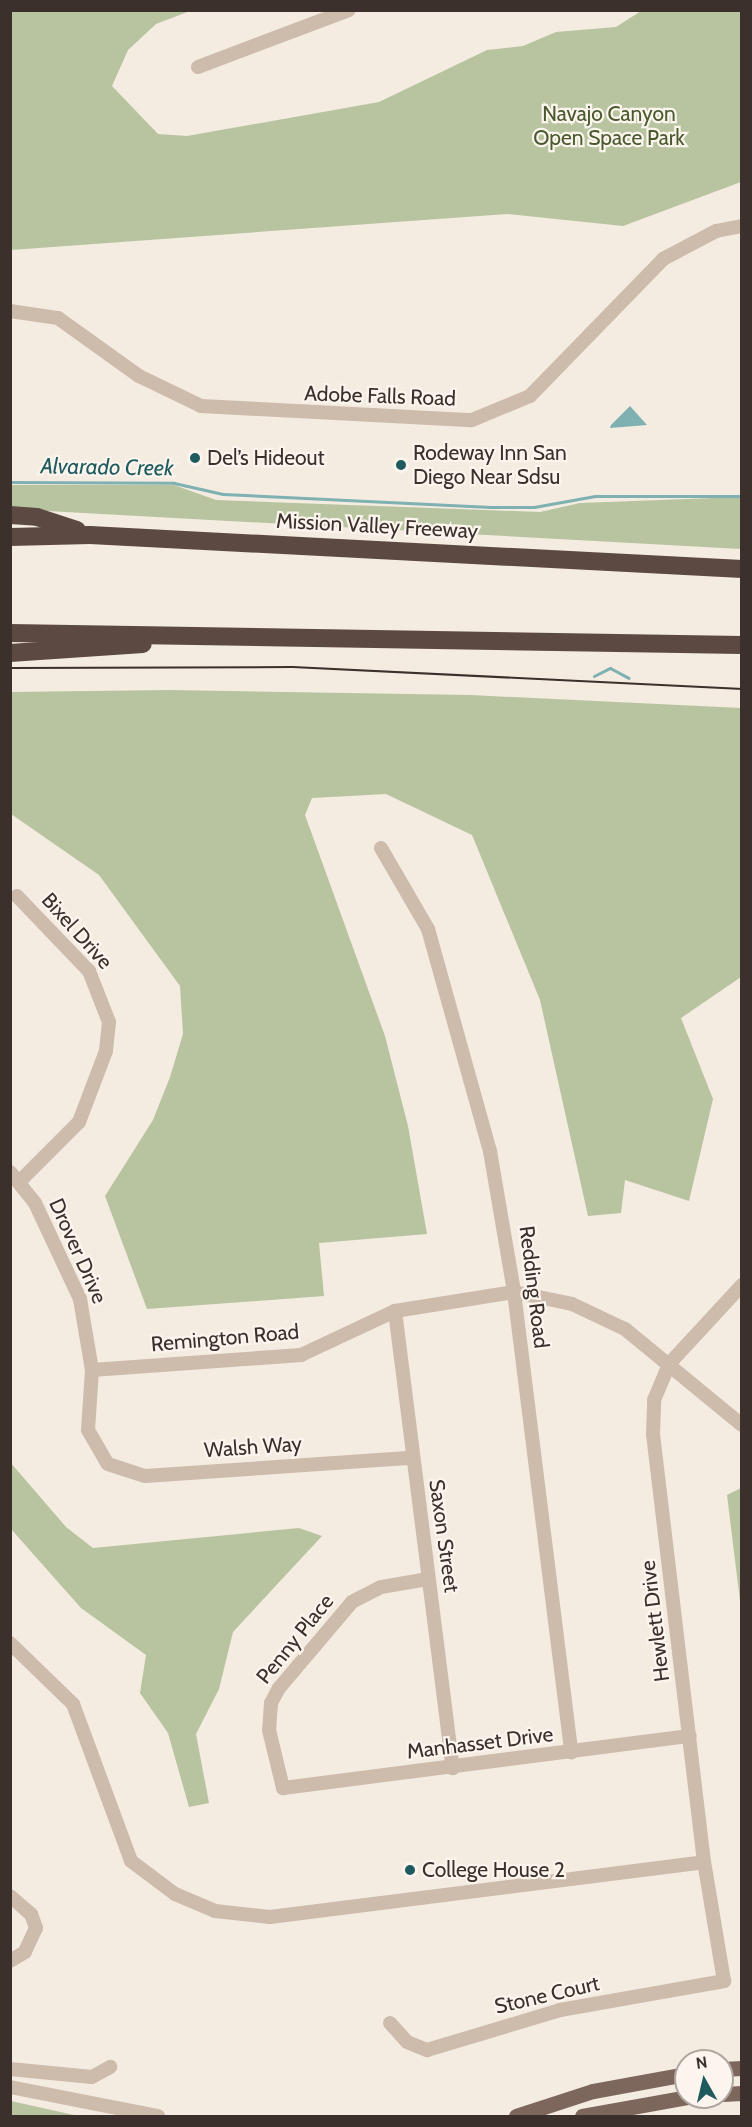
<!DOCTYPE html>
<meta charset="utf-8">
<style>
body{margin:0}
#map{position:relative;width:752px;height:2127px;overflow:hidden;background:#f4ebe1;font-family:Cabin,sans-serif}
div>[style]{position:absolute}
.green>*{inset:0;background:#b8c4a0}
.water>*{inset:0;background:#7fb0b2}
.stream>*{height:3px;margin:-1.5px;padding:0 1.5px;transform-origin:1.5px;border-radius:1.5px;background:#7fb0b2}
.minor>*{height:14px;margin:-7px;padding:0 7px;transform-origin:7px;border-radius:7px;background:#cdbbac}
.major>*{height:15px;margin:-7.5px;padding:0 7.5px;transform-origin:7.5px;border-radius:7.5px;background:#7d675c}
.highway>*{height:18px;margin:-9px;padding:0 9px;transform-origin:9px;border-radius:9px;background:#5c4a42}
.tram>*{height:1.5px;margin:-0.75px;padding:0 0.75px;transform-origin:0.75px;border-radius:0.75px;background:#3b302b}
.dots>*{width:16px;height:16px;translate:-50% -50%;box-sizing:border-box;border:3px solid #fbf5ee;border-radius:50%}
span{translate:-50% -50%;white-space:nowrap;text-align:center;line-height:1.15;-webkit-text-stroke:4.5px #fbf5ee;paint-order:stroke}
.park-label{font-size:21px;color:#4a5a2e}
.street-label{font-size:21px;color:#3b302b}
.poi-label{font-size:21px;color:#3b302b}
.left{translate:0 -50%;text-align:left}
.water-label{font-size:22px;color:#1f5a5e;font-style:italic}
.frame{position:absolute;inset:0;border:12px solid #3b302b;pointer-events:none}
.north{position:absolute;left:674px;top:2049px;width:60px;height:60px;box-sizing:border-box;background:#fbf5ee;border:2px solid #aea6a0;border-radius:50%;rotate:352deg;font-size:16px;font-weight:700;line-height:24px;text-align:center;color:#3b302b}
.north::after{content:'';display:block;margin:auto;width:21px;height:27px;background:#1f5a5e;clip-path:polygon(50% 0,100% 100%,50% 72%,0 100%)}
</style>
<div id="map">
<div class="green">
<div style="clip-path:polygon(11px 10px,190px 11px,156px 24px,128px 50px,112px 86px,158px 134px,187px 136px,379px 102px,487px 50px,523px 46px,556px 32px,616px 27px,641px 11px,741px 11px,741px 182px,623px 226px,507px 214px,11px 250px)"></div>
<div style="clip-path:polygon(10px 485px,174px 485px,216px 500px,540px 512px,580px 503px,741px 497px,741px 549px,11px 509px)"></div>
<div style="clip-path:polygon(170px 690px,471px 695px,741px 708px,741px 977px,681px 1018px,713px 1099px,689px 1201px,625px 1180px,621px 1213px,588px 1216px,540px 1000px,472px 835px,386px 794px,312px 798px,305px 815px,385px 1036px,408px 1126px,427px 1234px,319px 1243px,324px 1296px,147px 1309px,105px 1196px,153px 1120px,170px 1077px,183px 1034px,180px 986px,99px 875px,11px 814px,10px 692px)"></div>
<div style="clip-path:polygon(10px 1462px,66px 1527px,93px 1548px,299px 1528px,322px 1536px,233px 1632px,219px 1689px,196px 1734px,209px 1803px,189px 1807px,168px 1733px,140px 1693px,146px 1655px,81px 1608px,11px 1529px)"></div>
<div style="clip-path:polygon(741px 1488px,742px 1488px,741px 1609px,727px 1495px)"></div>
<div style="clip-path:polygon(11px 2101px,74px 2115px,80px 2116px,11px 2116px)"></div>
</div>
<div class="water">
<div style="clip-path:polygon(630px 406px,647px 425px,610px 428px,611px 425px)"></div>
</div>
<div class="stream">
<div style="left:10px;top:482px;width:164px;rotate:0.3deg"></div>
<div style="left:174px;top:483px;width:50px;rotate:12.7deg"></div>
<div style="left:223px;top:494px;width:268px;rotate:2.8deg"></div>
<div style="left:491px;top:507px;width:43px"></div>
<div style="left:534px;top:507px;width:62px;rotate:-10.2deg"></div>
<div style="left:595px;top:496px;width:147px"></div>
<div style="left:594px;top:676px;width:18px;rotate:-27deg"></div>
<div style="left:610px;top:668px;width:21px;rotate:28deg"></div>
</div>
<div class="minor">
<div style="left:198px;top:67px;width:161px;rotate:-20.7deg"></div>
<div style="left:10px;top:311px;width:49px;rotate:8.3deg"></div>
<div style="left:58px;top:318px;width:100px;rotate:35.6deg"></div>
<div style="left:139px;top:376px;width:69px;rotate:25.8deg"></div>
<div style="left:201px;top:406px;width:271px;rotate:3deg"></div>
<div style="left:472px;top:420px;width:63px;rotate:-22.5deg"></div>
<div style="left:530px;top:396px;width:191px;rotate:-45.8deg"></div>
<div style="left:663px;top:259px;width:60px;rotate:-27.8deg"></div>
<div style="left:716px;top:231px;width:26px;rotate:-11deg"></div>
<div style="left:381px;top:848px;width:94px;rotate:59.9deg"></div>
<div style="left:428px;top:929px;width:230px;rotate:74.4deg"></div>
<div style="left:490px;top:1151px;width:143px;rotate:80.3deg"></div>
<div style="left:514px;top:1292px;width:464px;rotate:82.9deg"></div>
<div style="left:17px;top:896px;width:104px;rotate:46.2deg"></div>
<div style="left:89px;top:971px;width:55px;rotate:68.6deg"></div>
<div style="left:109px;top:1022px;width:29px;rotate:96deg"></div>
<div style="left:106px;top:1051px;width:76px;rotate:110.8deg"></div>
<div style="left:79px;top:1122px;width:83px;rotate:135deg"></div>
<div style="left:10px;top:1172px;width:40px;rotate:51deg"></div>
<div style="left:35px;top:1203px;width:106px;rotate:64.9deg"></div>
<div style="left:80px;top:1299px;width:72px;rotate:80.4deg"></div>
<div style="left:92px;top:1370px;width:60px;rotate:93.8deg"></div>
<div style="left:88px;top:1430px;width:39px;rotate:60deg"></div>
<div style="left:108px;top:1464px;width:39px;rotate:18deg"></div>
<div style="left:145px;top:1476px;width:267px;rotate:-3.9deg"></div>
<div style="left:395px;top:1311px;width:461px;rotate:82.8deg"></div>
<div style="left:92px;top:1370px;width:210px;rotate:-4.1deg"></div>
<div style="left:301px;top:1355px;width:104px;rotate:-25.1deg"></div>
<div style="left:395px;top:1311px;width:121px;rotate:-9.1deg"></div>
<div style="left:514px;top:1292px;width:59px;rotate:11.7deg"></div>
<div style="left:572px;top:1304px;width:59px;rotate:25.3deg"></div>
<div style="left:625px;top:1329px;width:151px;rotate:39.4deg"></div>
<div style="left:428px;top:1579px;width:48px;rotate:170.3deg"></div>
<div style="left:381px;top:1587px;width:33px;rotate:153deg"></div>
<div style="left:352px;top:1602px;width:113px;rotate:130.3deg"></div>
<div style="left:279px;top:1688px;width:17px;rotate:118deg"></div>
<div style="left:271px;top:1703px;width:27px;rotate:94deg"></div>
<div style="left:269px;top:1730px;width:60px;rotate:76.4deg"></div>
<div style="left:283px;top:1788px;width:410px;rotate:-7.3deg"></div>
<div style="left:10px;top:1643px;width:88px;rotate:44.1deg"></div>
<div style="left:73px;top:1704px;width:167px;rotate:69.7deg"></div>
<div style="left:131px;top:1861px;width:55px;rotate:36.9deg"></div>
<div style="left:175px;top:1894px;width:43px;rotate:23deg"></div>
<div style="left:215px;top:1911px;width:55px;rotate:6.2deg"></div>
<div style="left:270px;top:1917px;width:437px;rotate:-7.2deg"></div>
<div style="left:10px;top:1896px;width:28px;rotate:41deg"></div>
<div style="left:31px;top:1914px;width:15px;rotate:70deg"></div>
<div style="left:36px;top:1928px;width:26px;rotate:115deg"></div>
<div style="left:25px;top:1952px;width:17px;rotate:149deg"></div>
<div style="left:390px;top:2023px;width:25px;rotate:48deg"></div>
<div style="left:407px;top:2042px;width:22px;rotate:22deg"></div>
<div style="left:427px;top:2050px;width:139px;rotate:-16.7deg"></div>
<div style="left:560px;top:2010px;width:167px;rotate:-10deg"></div>
<div style="left:724px;top:1981px;width:121px;rotate:-99.5deg"></div>
<div style="left:704px;top:1862px;width:430px;rotate:-96.8deg"></div>
<div style="left:653px;top:1435px;width:35px;rotate:-88deg"></div>
<div style="left:654px;top:1400px;width:39px;rotate:-67deg"></div>
<div style="left:669px;top:1364px;width:108px;rotate:-47.3deg"></div>
<div style="left:10px;top:2069px;width:82px;rotate:5.6deg"></div>
<div style="left:92px;top:2077px;width:21px;rotate:-29deg"></div>
<div style="left:10px;top:2087px;width:151px;rotate:11.1deg"></div>
</div>
<div class="major">
<div style="left:722px;top:2069px;width:20px;rotate:-3deg"></div>
<div style="left:722px;top:2094px;width:20px;rotate:-3deg"></div>
<div style="left:516px;top:2116px;width:81px;rotate:-18deg"></div>
<div style="left:593px;top:2091px;width:95px;rotate:-10.4deg"></div>
<div style="left:582px;top:2116px;width:108px;rotate:-10.2deg"></div>
</div>
<div class="highway">
<div style="left:10px;top:515px;width:27px;rotate:4deg"></div>
<div style="left:37px;top:517px;width:42px;rotate:18deg"></div>
<div style="left:10px;top:537px;width:80px;rotate:-1.4deg"></div>
<div style="left:90px;top:535px;width:653px;rotate:2.99deg"></div>
<div style="left:10px;top:633px;width:732px;rotate:0.94deg"></div>
<div style="left:10px;top:653px;width:133px;rotate:-3.9deg"></div>
</div>
<div class="tram">
<div style="left:10px;top:668px;width:283px;rotate:-0.2deg"></div>
<div style="left:293px;top:667px;width:450px;rotate:2.8deg"></div>
</div>
<div class="dots">
<div style="left:195px;top:458px;background:#1f5a5e"></div>
<div style="left:401px;top:465px;background:#1f5a5e"></div>
<div style="left:410px;top:1870px;background:#1f5a5e"></div>
</div>
<div class="park-label">
<span style="left:609px;top:126px">Navajo Canyon<br>Open Space Park</span>
</div>
<div class="street-label">
<span style="left:380px;top:396px;rotate:2deg">Adobe Falls Road</span>
<span style="left:377px;top:526px;rotate:3deg">Mission Valley Freeway</span>
<span style="left:77px;top:931px;rotate:48deg">Bixel Drive</span>
<span style="left:78px;top:1251px;rotate:66deg">Drover Drive</span>
<span style="left:534px;top:1287px;rotate:83deg">Redding Road</span>
<span style="left:225px;top:1338px;rotate:-5deg">Remington Road</span>
<span style="left:253px;top:1447px;rotate:-4deg">Walsh Way</span>
<span style="left:444px;top:1536px;rotate:82deg">Saxon Street</span>
<span style="left:655px;top:1621px;rotate:-97deg">Hewlett Drive</span>
<span style="left:295px;top:1639px;rotate:-51deg">Penny Place</span>
<span style="left:480px;top:1743px;rotate:-7deg">Manhasset Drive</span>
<span style="left:547px;top:1995px;rotate:-13deg">Stone Court</span>
</div>
<div class="poi-label">
<span class="left" style="left:413px;top:465px">Rodeway Inn San<br>Diego Near Sdsu</span>
<span class="left" style="left:207px;top:458px">Del’s Hideout</span>
<span class="left" style="left:422px;top:1870px">College House 2</span>
</div>
<div class="water-label">
<span style="left:107px;top:467px;rotate:1deg">Alvarado Creek</span>
</div>
<div class="frame"></div>
<div class="north">N</div>
</div>
